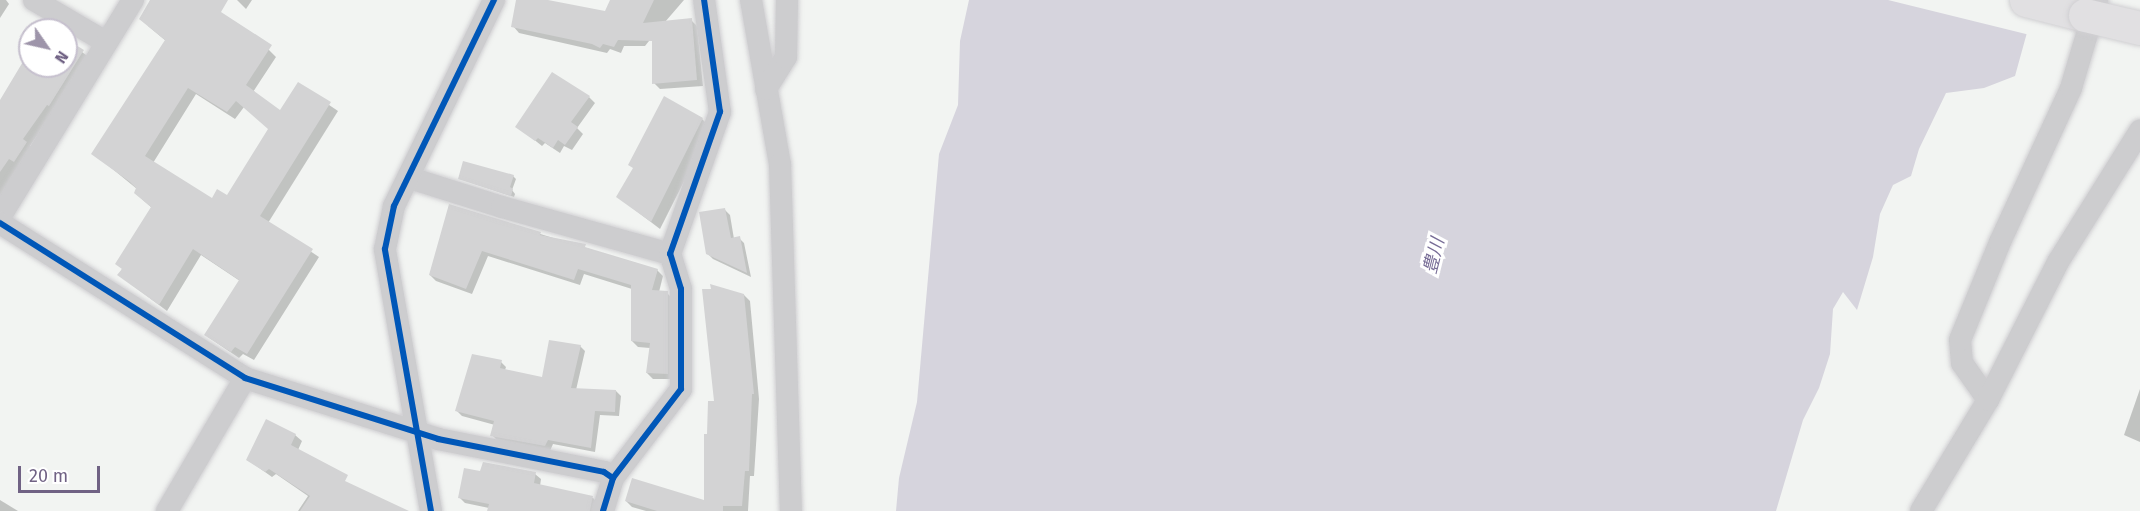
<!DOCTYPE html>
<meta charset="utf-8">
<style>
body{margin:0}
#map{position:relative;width:2140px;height:511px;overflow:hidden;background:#f2f4f2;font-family:"Fira Sans","Noto Sans JP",sans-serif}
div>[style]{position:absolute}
.water>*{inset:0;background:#d6d4dd}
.pier>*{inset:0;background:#f2f4f2}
.shadow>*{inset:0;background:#0003}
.building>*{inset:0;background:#d3d3d4}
.roads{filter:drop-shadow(0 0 2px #d0cfd2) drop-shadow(0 0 2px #d0cfd2)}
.minor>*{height:22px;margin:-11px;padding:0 11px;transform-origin:11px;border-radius:11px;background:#cdcdcf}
.secondary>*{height:33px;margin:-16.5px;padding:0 16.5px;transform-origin:16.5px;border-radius:16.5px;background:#e1e0e2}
.bridges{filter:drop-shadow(0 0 2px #d0cfd2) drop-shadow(0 0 2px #d0cfd2)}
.secondary-bridge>*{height:33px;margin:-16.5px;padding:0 16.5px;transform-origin:16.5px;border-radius:16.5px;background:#e1e0e2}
.cycleway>*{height:6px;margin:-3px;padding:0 3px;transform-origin:3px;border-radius:3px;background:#0057b8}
span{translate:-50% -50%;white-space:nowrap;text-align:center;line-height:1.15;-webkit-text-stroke:6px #fff;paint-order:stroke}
.water-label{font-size:18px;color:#776c96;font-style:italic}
.north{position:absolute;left:18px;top:18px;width:60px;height:60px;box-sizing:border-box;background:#fff;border:2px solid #c6c0ce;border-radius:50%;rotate:124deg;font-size:16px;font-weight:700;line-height:24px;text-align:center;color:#706284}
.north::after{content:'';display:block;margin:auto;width:21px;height:27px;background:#9e95aa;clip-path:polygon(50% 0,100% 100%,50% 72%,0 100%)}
.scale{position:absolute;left:18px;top:466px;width:82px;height:27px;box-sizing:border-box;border:3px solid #706284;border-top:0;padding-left:8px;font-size:18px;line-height:21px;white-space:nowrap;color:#706284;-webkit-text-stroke:4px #fff;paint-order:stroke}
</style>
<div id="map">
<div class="water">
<div style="clip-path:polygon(969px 0,2036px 0,2015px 76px,1984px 88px,1946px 93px,1919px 149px,1911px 176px,1893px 185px,1880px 214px,1873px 257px,1857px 310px,1843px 292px,1833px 309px,1830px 354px,1819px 388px,1803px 420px,1776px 511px,896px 511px,899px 478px,917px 402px,939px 154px,958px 105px,960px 41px)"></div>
</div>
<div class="pier">
<div style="clip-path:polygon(1888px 0,2039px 0,2030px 35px)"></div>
</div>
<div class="shadow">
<div style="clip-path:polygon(0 0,6px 0,9px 4px,0 18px)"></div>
<div style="clip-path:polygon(evenodd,150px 0,190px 0,269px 50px,276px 57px,253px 92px,281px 112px,298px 84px,338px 111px,268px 223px,319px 257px,254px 360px,243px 354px,239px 358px,205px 335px,240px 281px,201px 255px,167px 311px,119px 275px,152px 208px,135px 193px,137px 189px,93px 153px,166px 41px,148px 26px,150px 0,196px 94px,235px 119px,244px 107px,270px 129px,227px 198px,212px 200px,153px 163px,196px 94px)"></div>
<div style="clip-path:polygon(237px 0,252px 0,246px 9px)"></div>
<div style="clip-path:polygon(518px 0,540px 0,606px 13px,611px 0,684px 0,665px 22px,691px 20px,697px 26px,703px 86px,660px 89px,654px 83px,653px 36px,645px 46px,624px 46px,621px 53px,610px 49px,607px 53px,519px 33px,513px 26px)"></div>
<div style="clip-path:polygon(66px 40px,90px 58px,30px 146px,33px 150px,0 199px,0 103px,30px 61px,30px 66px,66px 66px)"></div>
<div style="clip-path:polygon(589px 97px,595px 103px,577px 128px,583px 134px,572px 150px,564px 146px,560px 153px,545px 143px,542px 146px,517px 126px)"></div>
<div style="clip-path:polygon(702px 119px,711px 128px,660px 229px,618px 197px,635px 169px)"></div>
<div style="clip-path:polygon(513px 176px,516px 179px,512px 190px,515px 194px,514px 197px,460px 179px)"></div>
<div style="clip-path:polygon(450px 206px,657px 270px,663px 276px,659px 292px,667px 293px,673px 299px,673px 379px,653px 379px,647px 373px,650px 348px,638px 347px,632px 341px,632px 289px,584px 274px,580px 285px,488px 256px,472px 294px,436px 281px,430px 275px)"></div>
<div style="clip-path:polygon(724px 209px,730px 215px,734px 239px,739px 238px,744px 243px,751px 277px,713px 259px,707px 253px)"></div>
<div style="clip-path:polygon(744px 295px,750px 301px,759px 399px,754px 476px,750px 476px,748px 511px,646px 511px,632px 507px,626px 501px,705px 502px,708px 435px)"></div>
<div style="clip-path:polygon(580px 346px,585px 351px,576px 390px,616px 391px,621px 396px,619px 416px,600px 415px,595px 452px,553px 444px,550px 451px,497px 440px,492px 435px,495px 425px,462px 416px,457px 411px,501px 362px,506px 367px,505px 370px,543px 378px)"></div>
<div style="clip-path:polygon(2140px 389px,2140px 442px,2124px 435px)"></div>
<div style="clip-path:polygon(295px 435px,302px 441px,298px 450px,386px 511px,298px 511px,308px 496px,276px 474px,272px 477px,248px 460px)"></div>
<div style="clip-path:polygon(481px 473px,535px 474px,541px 479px,540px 486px,593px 498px,598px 503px,596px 511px,488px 511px,489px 508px,465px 503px,459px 497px)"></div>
<div style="clip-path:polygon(0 500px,18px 511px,0 511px)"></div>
</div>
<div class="building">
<div style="clip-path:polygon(evenodd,150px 0,228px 0,221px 12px,272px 45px,246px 85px,280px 110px,298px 82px,331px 102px,260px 216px,313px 249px,247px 354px,235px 347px,231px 352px,204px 335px,239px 280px,193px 249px,159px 305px,117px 275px,122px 269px,115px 264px,151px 207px,134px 193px,136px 188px,130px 182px,91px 154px,165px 40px,139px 19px,150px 0,188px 88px,227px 112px,236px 101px,268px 129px,227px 195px,217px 189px,212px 198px,145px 156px,188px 88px)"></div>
<div style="clip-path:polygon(516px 0,548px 0,605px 11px,610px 0,654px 0,643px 23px,692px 18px,697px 80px,652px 84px,652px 41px,618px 40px,614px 47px,603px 44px,600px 48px,592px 44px,511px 27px)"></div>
<div style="clip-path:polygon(66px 39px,84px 50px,49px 106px,47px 105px,23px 139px,27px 142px,14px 162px,9px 159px,0 172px,0 100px,24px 60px,28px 62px,30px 58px,30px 66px,66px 66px)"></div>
<div style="clip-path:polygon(552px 72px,590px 96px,571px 122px,578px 127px,565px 145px,558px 140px,553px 148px,538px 138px,535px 141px,515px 127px)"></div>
<div style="clip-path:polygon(664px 96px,703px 118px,651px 222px,616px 197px,633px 168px,628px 165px)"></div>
<div style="clip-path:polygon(463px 161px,514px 175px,510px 187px,513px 189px,511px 196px,458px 179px)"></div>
<div style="clip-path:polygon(449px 204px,541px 232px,540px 235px,586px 244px,585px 247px,658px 269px,652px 290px,668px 291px,668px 374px,646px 373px,650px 343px,631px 341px,631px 285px,578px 269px,574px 280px,482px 251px,466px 289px,429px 275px)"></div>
<div style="clip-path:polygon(725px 208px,731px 238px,740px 236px,747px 273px,706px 254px,699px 212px)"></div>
<div style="clip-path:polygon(710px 284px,744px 294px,754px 394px,752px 394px,749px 471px,745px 471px,742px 506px,723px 506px,723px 511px,657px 511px,625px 501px,632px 478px,704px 500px,704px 434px,707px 434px,708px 401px,714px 401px,702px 289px,711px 289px)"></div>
<div style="clip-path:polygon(549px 340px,581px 345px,571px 388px,616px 390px,615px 412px,595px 411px,591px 448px,548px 440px,545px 446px,490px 436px,494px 421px,455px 411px,472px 354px,502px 360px,500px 368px,542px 377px)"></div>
<div style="clip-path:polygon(266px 419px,296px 434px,291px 445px,348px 475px,345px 481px,409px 511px,300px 511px,310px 496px,269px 469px,265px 472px,246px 460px)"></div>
<div style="clip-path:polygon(483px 462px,536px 472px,534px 483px,593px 496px,590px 511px,487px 511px,489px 504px,458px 498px,464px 468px,480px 471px)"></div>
</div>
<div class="roads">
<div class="minor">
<div style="left:34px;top:0;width:83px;rotate:30.3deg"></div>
<div style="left:751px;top:0;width:167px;rotate:80deg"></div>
<div style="left:780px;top:164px;width:347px;rotate:88.2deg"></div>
<div style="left:766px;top:89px;width:38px;rotate:-58deg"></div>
<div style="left:786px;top:57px;width:57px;rotate:-89deg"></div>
<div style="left:410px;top:178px;width:96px;rotate:17.5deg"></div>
<div style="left:502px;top:207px;width:174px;rotate:15.6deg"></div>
<div style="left:0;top:217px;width:255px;rotate:-58.5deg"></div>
<div style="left:0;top:223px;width:290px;rotate:32.3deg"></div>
<div style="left:245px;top:378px;width:202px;rotate:17.5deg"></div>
<div style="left:438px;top:439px;width:169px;rotate:11.2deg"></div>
<div style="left:604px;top:472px;width:11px;rotate:34deg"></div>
<div style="left:1988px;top:400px;width:45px;rotate:-125.1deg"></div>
<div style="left:1962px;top:363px;width:23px;rotate:-95deg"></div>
<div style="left:1960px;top:340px;width:106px;rotate:-67.8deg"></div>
<div style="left:2000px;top:242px;width:170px;rotate:-65.2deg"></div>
<div style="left:2071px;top:88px;width:92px;rotate:-73.5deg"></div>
<div style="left:167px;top:511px;width:154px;rotate:-59.6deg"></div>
<div style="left:431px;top:511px;width:266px;rotate:-100deg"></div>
<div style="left:385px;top:249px;width:44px;rotate:-78.2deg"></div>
<div style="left:394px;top:206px;width:229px;rotate:-64.1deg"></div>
<div style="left:603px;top:511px;width:34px;rotate:-73deg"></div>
<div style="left:613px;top:478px;width:112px;rotate:-52.6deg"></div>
<div style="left:681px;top:389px;width:100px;rotate:-90deg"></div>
<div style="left:681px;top:289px;width:37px;rotate:-107deg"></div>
<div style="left:670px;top:254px;width:151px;rotate:-70.6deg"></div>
<div style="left:720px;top:112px;width:113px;rotate:-98.1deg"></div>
<div style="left:1921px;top:511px;width:130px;rotate:-58.9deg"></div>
<div style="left:1988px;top:400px;width:155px;rotate:-63.1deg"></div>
<div style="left:2058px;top:262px;width:155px;rotate:-58deg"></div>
</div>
<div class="secondary">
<div style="left:2026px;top:0;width:61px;rotate:14.3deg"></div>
</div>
</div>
<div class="bridges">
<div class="secondary-bridge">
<div style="left:2085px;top:15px;width:57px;rotate:13.3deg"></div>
</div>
</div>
<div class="cycleway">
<div style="left:0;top:223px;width:290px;rotate:32.3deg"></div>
<div style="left:245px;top:378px;width:202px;rotate:17.5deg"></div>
<div style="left:438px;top:439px;width:169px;rotate:11.2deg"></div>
<div style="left:604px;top:472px;width:11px;rotate:34deg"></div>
<div style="left:431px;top:511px;width:266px;rotate:-100deg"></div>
<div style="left:385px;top:249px;width:44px;rotate:-78.2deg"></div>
<div style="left:394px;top:206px;width:229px;rotate:-64.1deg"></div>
<div style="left:603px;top:511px;width:34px;rotate:-73deg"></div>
<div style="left:613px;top:478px;width:112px;rotate:-52.6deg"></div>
<div style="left:681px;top:389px;width:100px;rotate:-90deg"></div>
<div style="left:681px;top:289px;width:37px;rotate:-107deg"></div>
<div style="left:670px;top:254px;width:151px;rotate:-70.6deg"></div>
<div style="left:720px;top:112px;width:113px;rotate:-98.1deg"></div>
</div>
<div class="water-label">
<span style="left:1434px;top:256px;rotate:-76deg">豊川</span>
</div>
<div class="north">N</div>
<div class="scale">20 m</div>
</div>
